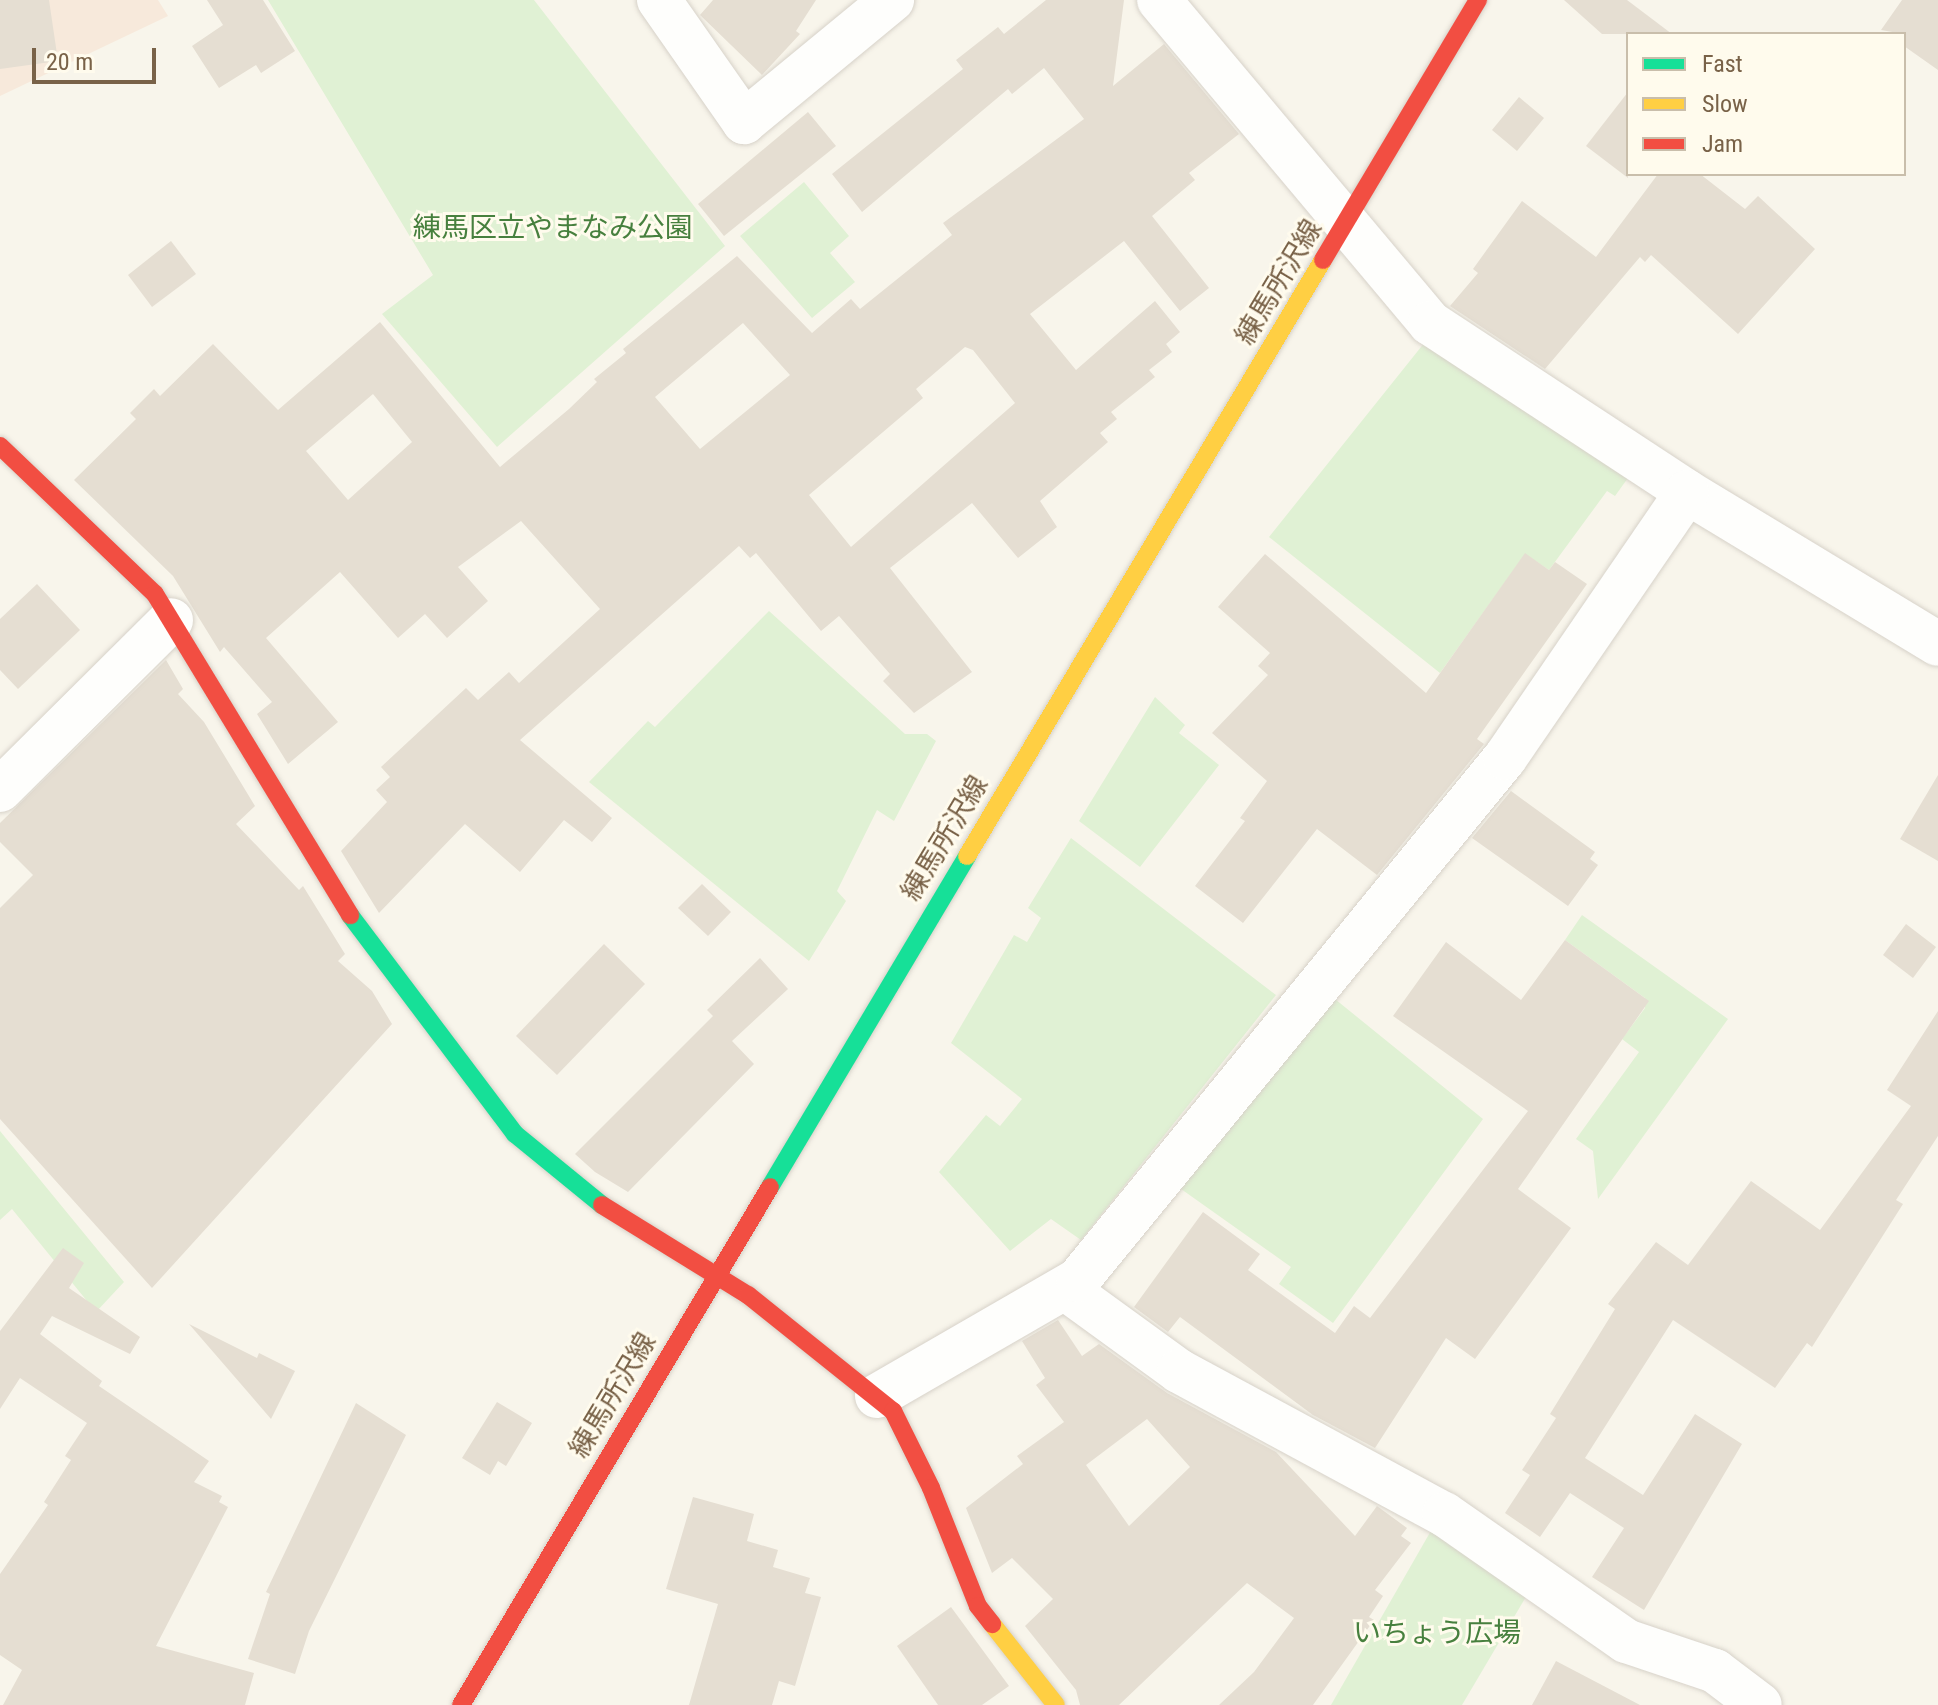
<!DOCTYPE html>
<meta charset="utf-8">
<style>
body{margin:0}
#map{position:relative;width:1938px;height:1705px;overflow:hidden;background:#f8f5eb;font-family:"Roboto Condensed","Noto Sans JP",sans-serif}
div>[style]{position:absolute}
.commercial>*{inset:0;background:#f7e9db}
.green>*{inset:0;background:#e0f1d4}
.building>*{inset:0;background:#e5ded2}
.roads{filter:drop-shadow(0 0 2px #d7d2c9) drop-shadow(0 0 2px #d7d2c9)}
.street>*{height:44px;margin:-22px;padding:0 22px;transform-origin:22px;border-radius:22px;background:#fefefc}
.fast>*{height:18px;margin:-9px;padding:0 9px;transform-origin:9px;border-radius:9px;background:#16e098}
.slow>*{height:18px;margin:-9px;padding:0 9px;transform-origin:9px;border-radius:9px;background:#ffcf43}
.jam>*{height:18px;margin:-9px;padding:0 9px;transform-origin:9px;border-radius:9px;background:#f24e42}
span{translate:-50% -50%;white-space:nowrap;text-align:center;line-height:1.15;-webkit-text-stroke:6px #fffbed;paint-order:stroke}
.park-label{font-size:28px;color:#47803e}
.street-label{font-size:28px;color:#796248}
.legend{position:absolute;left:1626px;top:32px;width:280px;height:144px;box-sizing:border-box;background:#fffbed;border:2px solid #c9beab;margin:0;padding:10px 14px;list-style:none;font-size:24px;color:#796248}
.legend li{display:flex;align-items:center;gap:16px;height:40px}
.legend b{width:40px;border:2px solid #c9beab}
.scale{position:absolute;left:32px;top:48px;width:124px;height:36px;box-sizing:border-box;border:4px solid #796248;border-top:0;padding-left:10px;font-size:24px;line-height:28px;white-space:nowrap;color:#796248;-webkit-text-stroke:6px #fffbed;paint-order:stroke}
</style>
<div id="map">
<div class="commercial">
<div style="clip-path:polygon(0 0,158px 0,168px 16px,0 96px)"></div>
</div>
<div class="green">
<div style="clip-path:polygon(268px 0,534px 0,725px 246px,497px 447px,382px 314px,433px 275px)"></div>
<div style="clip-path:polygon(804px 182px,849px 236px,830px 253px,855px 282px,812px 318px,740px 236px)"></div>
<div style="clip-path:polygon(1429px 337px,1633px 471px,1615px 496px,1607px 491px,1549px 570px,1525px 554px,1440px 673px,1269px 537px)"></div>
<div style="clip-path:polygon(769px 611px,905px 734px,927px 734px,936px 741px,894px 821px,877px 810px,837px 891px,846px 901px,809px 961px,589px 782px,648px 721px,655px 727px)"></div>
<div style="clip-path:polygon(1155px 697px,1185px 725px,1179px 733px,1219px 765px,1140px 867px,1079px 821px)"></div>
<div style="clip-path:polygon(1071px 838px,1276px 995px,1081px 1240px,1051px 1219px,1010px 1251px,939px 1172px,986px 1115px,1000px 1126px,1022px 1099px,951px 1043px,1014px 935px,1027px 942px,1041px 918px,1028px 908px)"></div>
<div style="clip-path:polygon(1582px 915px,1728px 1019px,1598px 1199px,1593px 1151px,1576px 1139px,1639px 1052px,1622px 1039px,1645px 1008px,1645px 998px,1565px 940px)"></div>
<div style="clip-path:polygon(1330px 995px,1483px 1119px,1333px 1323px,1279px 1284px,1291px 1267px,1174px 1184px)"></div>
<div style="clip-path:polygon(0 1131px,124px 1282px,96px 1312px,12px 1209px,0 1220px)"></div>
<div style="clip-path:polygon(1432px 1529px,1527px 1595px,1462px 1705px,1331px 1705px)"></div>
</div>
<div class="building">
<div style="clip-path:polygon(0 0,49px 0,58px 61px,0 69px)"></div>
<div style="clip-path:polygon(207px 0,263px 0,295px 51px,261px 73px,256px 65px,219px 88px,192px 46px,223px 25px)"></div>
<div style="clip-path:polygon(713px 0,816px 0,796px 31px,800px 34px,762px 75px,700px 15px)"></div>
<div style="clip-path:polygon(evenodd,1046px 0,1124px 0,1113px 86px,1164px 44px,1239px 134px,1189px 173px,1195px 180px,1152px 216px,1209px 288px,1180px 311px,1124px 241px,1030px 314px,1076px 370px,1155px 301px,1180px 332px,1166px 344px,1172px 352px,1149px 370px,1155px 377px,1111px 412px,1117px 419px,1100px 433px,1108px 442px,1040px 501px,1057px 527px,1018px 558px,972px 503px,890px 568px,972px 672px,914px 713px,883px 681px,890px 674px,839px 616px,821px 631px,756px 553px,750px 558px,739px 546px,520px 740px,612px 818px,592px 842px,564px 820px,520px 872px,465px 824px,379px 913px,341px 851px,387px 802px,376px 790px,390px 777px,381px 767px,466px 688px,478px 700px,509px 672px,519px 683px,600px 609px,521px 521px,458px 567px,488px 601px,447px 638px,425px 614px,398px 638px,340px 572px,266px 638px,338px 722px,288px 764px,257px 714px,272px 702px,224px 647px,220px 652px,173px 576px,74px 480px,136px 419px,130px 413px,154px 389px,160px 396px,213px 344px,278px 410px,380px 322px,500px 467px,569px 409px,597px 382px,594px 379px,626px 353px,623px 349px,737px 256px,812px 333px,851px 299px,860px 309px,952px 235px,943px 223px,1084px 119px,1044px 68px,1012px 94px,1008px 89px,862px 212px,832px 174px,963px 69px,956px 60px,998px 27px,1004px 34px,1046px 0,743px 323px,790px 375px,700px 449px,655px 397px,743px 323px,1046px 0,965px 347px,973px 350px,1015px 403px,851px 547px,809px 495px,923px 398px,916px 389px,965px 347px,1046px 0,373px 394px,412px 442px,348px 500px,306px 451px,373px 394px)"></div>
<div style="clip-path:polygon(1564px 0,1627px 0,1672px 34px,1602px 34px)"></div>
<div style="clip-path:polygon(1902px 0,1938px 0,1938px 70px,1904px 46px,1904px 34px,1881px 30px)"></div>
<div style="clip-path:polygon(1628px 92px,1628px 178px,1586px 146px)"></div>
<div style="clip-path:polygon(1519px 97px,1544px 118px,1517px 151px,1492px 130px)"></div>
<div style="clip-path:polygon(808px 112px,836px 146px,724px 236px,698px 204px)"></div>
<div style="clip-path:polygon(1658px 174px,1700px 174px,1745px 209px,1758px 196px,1815px 249px,1738px 334px,1651px 255px,1645px 262px,1640px 257px,1545px 369px,1450px 306px,1478px 273px,1473px 269px,1522px 201px,1596px 257px)"></div>
<div style="clip-path:polygon(171px 241px,196px 274px,152px 307px,128px 275px)"></div>
<div style="clip-path:polygon(1525px 553px,1549px 570px,1555px 562px,1587px 584px,1477px 739px,1484px 744px,1377px 875px,1317px 829px,1243px 923px,1195px 886px,1245px 821px,1240px 818px,1267px 781px,1212px 733px,1268px 675px,1258px 666px,1270px 653px,1218px 607px,1265px 554px,1426px 693px)"></div>
<div style="clip-path:polygon(37px 584px,80px 630px,18px 689px,0 670px,0 619px)"></div>
<div style="clip-path:polygon(166px 660px,183px 689px,178px 694px,204px 722px,255px 806px,236px 824px,299px 890px,303px 886px,345px 954px,338px 961px,372px 991px,392px 1024px,152px 1288px,0 1119px,0 908px,33px 875px,0 842px,0 823px)"></div>
<div style="clip-path:polygon(1938px 775px,1938px 861px,1900px 839px)"></div>
<div style="clip-path:polygon(1511px 791px,1595px 852px,1590px 859px,1598px 865px,1568px 906px,1472px 838px)"></div>
<div style="clip-path:polygon(702px 884px,731px 912px,708px 936px,678px 908px)"></div>
<div style="clip-path:polygon(1906px 924px,1936px 947px,1913px 978px,1883px 955px)"></div>
<div style="clip-path:polygon(1565px 940px,1649px 1001px,1518px 1189px,1571px 1228px,1475px 1359px,1446px 1338px,1375px 1448px,1313px 1415px,1180px 1317px,1168px 1332px,1134px 1307px,1203px 1212px,1260px 1254px,1248px 1270px,1335px 1333px,1354px 1306px,1370px 1318px,1528px 1111px,1393px 1016px,1446px 942px,1521px 1000px)"></div>
<div style="clip-path:polygon(604px 944px,645px 984px,557px 1075px,516px 1036px)"></div>
<div style="clip-path:polygon(760px 958px,788px 989px,732px 1041px,754px 1064px,628px 1192px,595px 1172px,575px 1154px,713px 1016px,707px 1010px)"></div>
<div style="clip-path:polygon(1938px 1011px,1938px 1136px,1896px 1200px,1903px 1204px,1812px 1347px,1807px 1343px,1775px 1388px,1673px 1320px,1585px 1458px,1643px 1495px,1695px 1414px,1742px 1444px,1644px 1610px,1592px 1577px,1624px 1528px,1570px 1493px,1540px 1537px,1505px 1513px,1530px 1475px,1522px 1470px,1556px 1418px,1550px 1414px,1615px 1309px,1608px 1304px,1656px 1242px,1688px 1265px,1751px 1181px,1820px 1230px,1911px 1106px,1887px 1090px)"></div>
<div style="clip-path:polygon(63px 1248px,84px 1263px,69px 1288px,140px 1337px,130px 1354px,52px 1316px,40px 1334px,102px 1381px,99px 1386px,209px 1461px,194px 1482px,222px 1496px,219px 1502px,228px 1507px,156px 1646px,254px 1673px,245px 1705px,3px 1705px,22px 1670px,0 1655px,0 1574px,48px 1505px,44px 1502px,71px 1460px,65px 1456px,87px 1423px,20px 1378px,0 1409px,0 1331px)"></div>
<div style="clip-path:polygon(evenodd,1058px 1320px,1082px 1356px,1099px 1344px,1167px 1393px,1276px 1452px,1355px 1536px,1377px 1506px,1407px 1528px,1401px 1536px,1411px 1543px,1375px 1590px,1383px 1596px,1369px 1617px,1374px 1620px,1313px 1705px,1219px 1705px,1254px 1672px,1294px 1618px,1247px 1583px,1119px 1705px,1080px 1705px,1076px 1690px,1025px 1626px,1053px 1599px,1012px 1558px,992px 1573px,966px 1508px,1023px 1464px,1017px 1456px,1064px 1422px,1036px 1385px,1045px 1378px,1022px 1341px,1058px 1320px,1147px 1419px,1190px 1467px,1129px 1526px,1086px 1465px,1147px 1419px)"></div>
<div style="clip-path:polygon(189px 1324px,257px 1358px,259px 1353px,295px 1371px,271px 1419px)"></div>
<div style="clip-path:polygon(497px 1402px,532px 1423px,506px 1466px,498px 1461px,490px 1475px,462px 1458px)"></div>
<div style="clip-path:polygon(356px 1403px,406px 1435px,309px 1631px,295px 1674px,248px 1659px,270px 1594px,266px 1592px)"></div>
<div style="clip-path:polygon(693px 1497px,754px 1514px,747px 1541px,778px 1550px,773px 1567px,810px 1578px,805px 1593px,821px 1597px,795px 1686px,779px 1681px,772px 1705px,689px 1705px,718px 1604px,666px 1589px)"></div>
<div style="clip-path:polygon(951px 1607px,1009px 1686px,982px 1705px,938px 1705px,897px 1646px)"></div>
<div style="clip-path:polygon(1556px 1661px,1640px 1705px,1532px 1705px)"></div>
</div>
<div class="roads">
<div class="street">
<div style="left:659px;top:0;width:149px;rotate:55.1deg"></div>
<div style="left:744px;top:122px;width:192px;rotate:-39.5deg"></div>
<div style="left:1159px;top:0;width:422px;rotate:50deg"></div>
<div style="left:1430px;top:323px;width:308px;rotate:33.3deg"></div>
<div style="left:1687px;top:492px;width:293px;rotate:31.2deg"></div>
<div style="left:0;top:790px;width:241px;rotate:-44.8deg"></div>
<div style="left:1066px;top:1289px;width:140px;rotate:36deg"></div>
<div style="left:1179px;top:1371px;width:301px;rotate:28.4deg"></div>
<div style="left:1444px;top:1514px;width:222px;rotate:34.9deg"></div>
<div style="left:1626px;top:1641px;width:94px;rotate:18.6deg"></div>
<div style="left:1715px;top:1671px;width:56px;rotate:37.1deg"></div>
<div style="left:877px;top:1396px;width:232px;rotate:-30deg"></div>
<div style="left:1078px;top:1280px;width:674px;rotate:-50.72deg"></div>
<div style="left:1505px;top:758px;width:322px;rotate:-55.6deg"></div>
</div>
<div class="fast">
<div style="left:350px;top:915px;width:274px;rotate:53deg"></div>
<div style="left:515px;top:1134px;width:112px;rotate:39.2deg"></div>
<div style="left:770px;top:1187px;width:385px;rotate:-59.2deg"></div>
</div>
<div class="slow">
<div style="left:967px;top:856px;width:694px;rotate:-59.15deg"></div>
<div style="left:992px;top:1624px;width:103px;rotate:51.7deg"></div>
</div>
<div class="jam">
<div style="left:1323px;top:260px;width:303px;rotate:-59.2deg"></div>
<div style="left:0;top:446px;width:214px;rotate:43.7deg"></div>
<div style="left:155px;top:594px;width:376px;rotate:58.7deg"></div>
<div style="left:602px;top:1205px;width:172px;rotate:31.7deg"></div>
<div style="left:748px;top:1295px;width:186px;rotate:38.7deg"></div>
<div style="left:893px;top:1411px;width:86px;rotate:63.7deg"></div>
<div style="left:931px;top:1488px;width:127px;rotate:68.3deg"></div>
<div style="left:978px;top:1606px;width:23px;rotate:52deg"></div>
<div style="left:461px;top:1705px;width:603px;rotate:-59.18deg"></div>
</div>
</div>
<div class="park-label">
<span style="left:553px;top:228px">練馬区立やまなみ公園</span>
<span style="left:1437px;top:1633px">いちょう広場</span>
</div>
<div class="street-label">
<span style="left:1279px;top:282px;rotate:-59deg">練馬所沢線</span>
<span style="left:945px;top:838px;rotate:-59deg">練馬所沢線</span>
<span style="left:613px;top:1395px;rotate:-59deg">練馬所沢線</span>
</div>
<ul class="legend">
<li><b style="height:10px;background:#16e098"></b>Fast</li>
<li><b style="height:10px;background:#ffcf43"></b>Slow</li>
<li><b style="height:10px;background:#f24e42"></b>Jam</li>
</ul>
<div class="scale">20 m</div>
</div>
